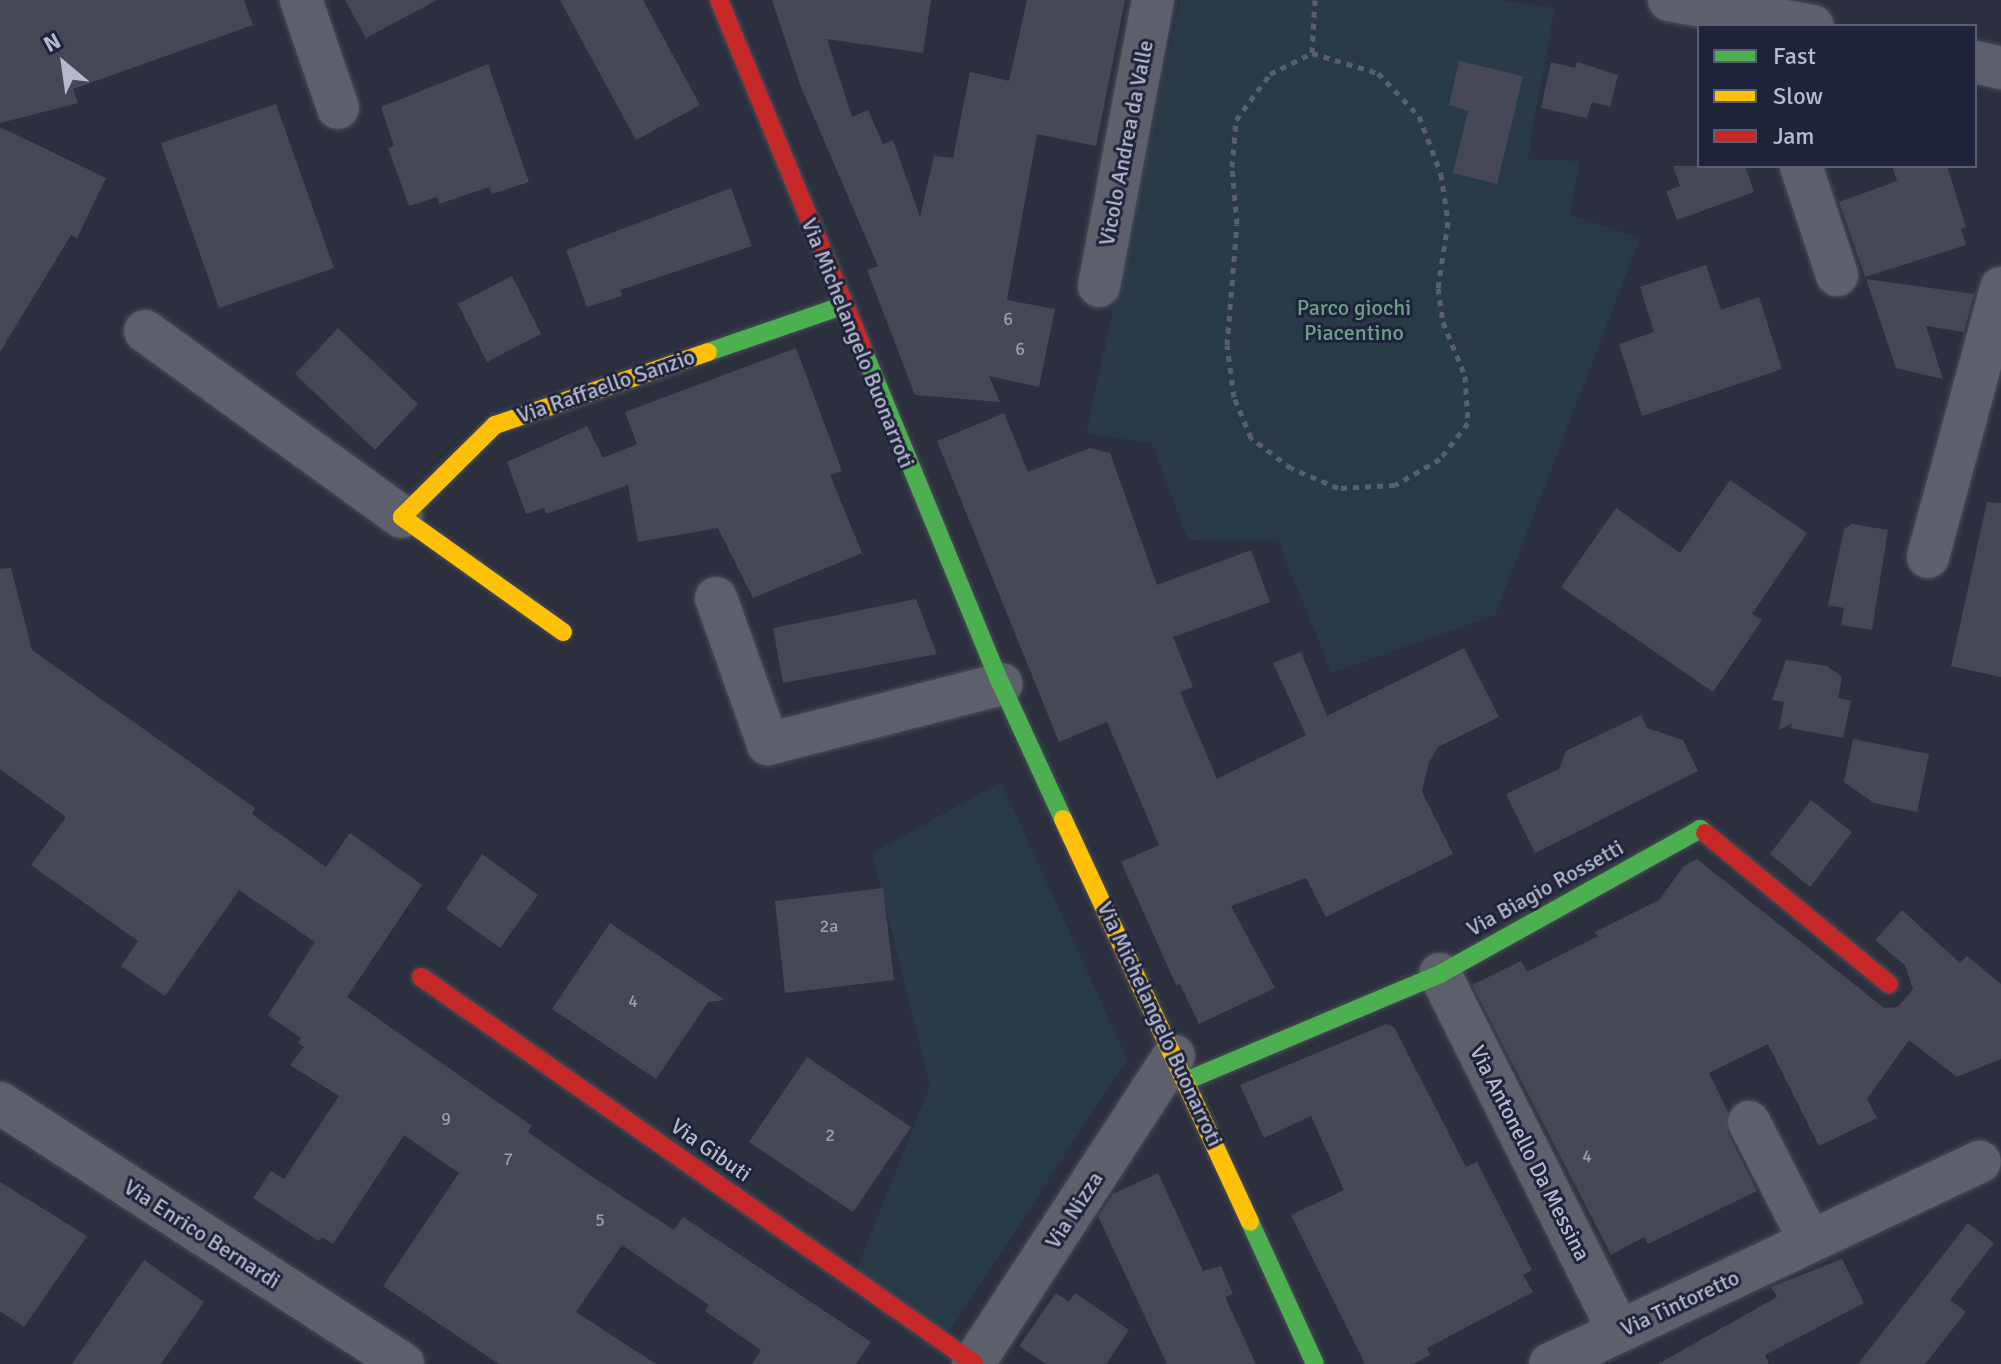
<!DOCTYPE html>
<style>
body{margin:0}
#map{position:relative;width:2001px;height:1364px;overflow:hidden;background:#2c303e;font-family:Signika,sans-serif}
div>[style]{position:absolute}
.green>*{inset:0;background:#283a45}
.building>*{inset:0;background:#454854}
.path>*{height:5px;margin-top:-2.5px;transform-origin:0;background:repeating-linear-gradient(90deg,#5a5e68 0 6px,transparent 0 12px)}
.roads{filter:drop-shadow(0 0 2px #494c57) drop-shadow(0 0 2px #494c57)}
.street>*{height:42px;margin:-21px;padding:0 21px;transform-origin:21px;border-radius:21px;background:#5d5f6b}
.fast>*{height:18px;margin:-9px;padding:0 9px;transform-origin:9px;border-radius:9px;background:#4caf50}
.slow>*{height:18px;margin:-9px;padding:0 9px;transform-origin:9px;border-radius:9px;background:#ffc107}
.jam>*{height:18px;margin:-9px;padding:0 9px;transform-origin:9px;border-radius:9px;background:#c62828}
span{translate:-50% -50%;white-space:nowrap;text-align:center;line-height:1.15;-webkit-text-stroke:6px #1e233a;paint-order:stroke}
.number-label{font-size:18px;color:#9a9eb0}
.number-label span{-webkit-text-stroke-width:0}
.street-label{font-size:22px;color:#b7bace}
.park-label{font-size:22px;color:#6ca085}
.legend{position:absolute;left:1697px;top:24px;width:280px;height:144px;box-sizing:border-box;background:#1e233a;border:2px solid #5b5f75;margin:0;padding:10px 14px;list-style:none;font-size:24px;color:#b7bace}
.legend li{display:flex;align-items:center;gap:16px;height:40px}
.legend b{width:40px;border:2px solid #5b5f75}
.north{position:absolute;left:24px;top:24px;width:80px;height:80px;-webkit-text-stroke:6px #1e233a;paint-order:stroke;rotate:331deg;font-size:22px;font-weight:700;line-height:32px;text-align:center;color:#b7bace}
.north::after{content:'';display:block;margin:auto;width:28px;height:36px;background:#b7bace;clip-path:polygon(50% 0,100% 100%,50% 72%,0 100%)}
</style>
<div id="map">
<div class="green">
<div style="clip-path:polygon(1180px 0,1496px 0,1555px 8px,1527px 159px,1579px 161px,1570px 215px,1640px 238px,1495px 615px,1332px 673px,1278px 541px,1188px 540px,1152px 443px,1086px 434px)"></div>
<div style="clip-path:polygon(1001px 782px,1127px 1059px,944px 1340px,857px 1269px,930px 1086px,872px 853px)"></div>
</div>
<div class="building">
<div style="clip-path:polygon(0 0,244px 0,253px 25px,73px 89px,78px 103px,0 123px)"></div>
<div style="clip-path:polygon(345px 0,437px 0,366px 38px)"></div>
<div style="clip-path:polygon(560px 0,643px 0,700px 105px,636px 140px)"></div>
<div style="clip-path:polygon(772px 0,931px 0,923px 53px,827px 39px,852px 117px,868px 110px,883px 144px,893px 140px,920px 217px,934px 156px,953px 158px,970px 72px,1009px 81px,1027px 0,1125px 0,1096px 146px,1037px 134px,1007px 300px,1055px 309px,1039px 387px,989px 376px,1000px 402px,915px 395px,867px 270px,878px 266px,801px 87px)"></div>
<div style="clip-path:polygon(1459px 61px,1523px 76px,1497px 184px,1453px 173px,1468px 111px,1449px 105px)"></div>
<div style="clip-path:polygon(1551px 62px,1575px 68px,1577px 62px,1618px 75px,1610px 107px,1592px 102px,1587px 118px,1541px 108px)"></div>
<div style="clip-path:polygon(488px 64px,529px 182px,492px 194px,489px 187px,439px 204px,437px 197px,409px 206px,388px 148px,394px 146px,381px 107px)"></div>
<div style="clip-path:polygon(276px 104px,334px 268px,219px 308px,161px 143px)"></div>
<div style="clip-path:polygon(0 127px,106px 178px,77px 238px,71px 235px,0 352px)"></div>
<div style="clip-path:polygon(1673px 166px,1745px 166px,1754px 192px,1677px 220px,1666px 191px,1680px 186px)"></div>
<div style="clip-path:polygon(1892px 166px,1947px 166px,1966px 227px,1961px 229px,1966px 245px,1865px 277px,1839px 202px,1897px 181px)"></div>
<div style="clip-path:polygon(731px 188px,752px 246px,620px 290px,622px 296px,587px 307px,566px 250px)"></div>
<div style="clip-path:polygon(1706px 265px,1721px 310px,1759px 297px,1782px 369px,1642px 416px,1619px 344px,1654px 332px,1640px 287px)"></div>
<div style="clip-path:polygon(512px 276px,541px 334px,487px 362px,458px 304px)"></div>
<div style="clip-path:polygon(1866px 279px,1974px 294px,1964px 332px,1926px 326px,1943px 379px,1896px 368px)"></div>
<div style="clip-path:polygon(338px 328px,418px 404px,375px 450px,295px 374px)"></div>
<div style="clip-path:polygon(796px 348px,842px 471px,830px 475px,862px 553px,753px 598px,718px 528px,638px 542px,628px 485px,546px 514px,544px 508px,526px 514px,507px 462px,587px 426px,603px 458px,637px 444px,625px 412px)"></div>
<div style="clip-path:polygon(1004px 413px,1028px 472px,1090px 448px,1110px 453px,1157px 585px,1251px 550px,1270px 602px,1173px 637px,1193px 687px,1180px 692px,1217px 779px,1306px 735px,1273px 663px,1301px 652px,1327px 716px,1464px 648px,1499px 717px,1438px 747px,1429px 762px,1422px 792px,1453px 854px,1326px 917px,1306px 878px,1231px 906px,1275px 988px,1199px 1024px,1180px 984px,1176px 985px,1121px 862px,1159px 845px,1107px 722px,1059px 742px,937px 441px)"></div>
<div style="clip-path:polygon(1730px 480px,1807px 533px,1752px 614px,1762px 620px,1713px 692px,1561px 587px,1616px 508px,1680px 553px)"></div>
<div style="clip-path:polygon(1987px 502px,2001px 503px,2001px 677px,1951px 666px)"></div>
<div style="clip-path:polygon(1852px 524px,1888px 530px,1872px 630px,1841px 625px,1844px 608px,1828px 605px,1844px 529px)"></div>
<div style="clip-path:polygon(11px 568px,32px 650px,255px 808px,252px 814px,326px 867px,350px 833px,422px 885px,347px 997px,532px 1126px,528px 1132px,591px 1176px,674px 1230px,683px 1217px,871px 1342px,856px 1364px,752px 1364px,761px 1350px,705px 1311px,709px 1305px,622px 1245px,576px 1312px,656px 1364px,499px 1364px,383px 1286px,459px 1173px,404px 1135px,333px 1244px,322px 1237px,319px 1241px,253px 1198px,271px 1171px,284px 1179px,339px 1096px,290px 1065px,304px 1047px,298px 1043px,301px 1038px,268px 1015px,315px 942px,239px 890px,165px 996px,121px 966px,138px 941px,31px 865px,66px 817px,0 769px,0 569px)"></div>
<div style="clip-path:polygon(916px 599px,937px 654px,783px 683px,773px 628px)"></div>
<div style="clip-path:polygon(1786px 660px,1827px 666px,1842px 677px,1838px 698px,1851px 701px,1843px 738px,1790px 728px,1793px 723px,1779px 730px,1784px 702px,1772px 700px)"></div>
<div style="clip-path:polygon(1641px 715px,1647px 728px,1683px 740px,1698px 771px,1535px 853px,1506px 794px,1559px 769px,1566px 751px)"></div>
<div style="clip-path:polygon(1853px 739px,1929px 754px,1917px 812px,1874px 803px,1844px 782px)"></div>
<div style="clip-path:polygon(1811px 800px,1852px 832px,1810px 887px,1770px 854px)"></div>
<div style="clip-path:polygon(482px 854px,538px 895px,500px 948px,446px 909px)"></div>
<div style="clip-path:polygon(1697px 859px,1884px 1008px,1898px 1007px,1913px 989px,1905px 965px,1875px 940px,1902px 910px,1960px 963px,1967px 956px,2001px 984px,2001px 1059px,1957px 1077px,1909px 1040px,1867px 1099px,1877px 1118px,1819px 1146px,1768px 1044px,1709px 1073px,1728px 1112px,1728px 1133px,1757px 1191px,1648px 1244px,1644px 1237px,1611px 1255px,1472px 985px,1521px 961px,1527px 972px,1598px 936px,1595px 932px,1659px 900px,1684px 866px)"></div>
<div style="clip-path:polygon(883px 888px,894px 980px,785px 993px,775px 901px)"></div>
<div style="clip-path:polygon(610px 923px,725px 1000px,708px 1002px,656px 1079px,552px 1009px)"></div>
<div style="clip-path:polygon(1386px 1024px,1394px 1027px,1466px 1167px,1477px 1162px,1532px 1270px,1523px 1275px,1533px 1292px,1427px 1348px,1430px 1355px,1413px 1364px,1365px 1364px,1291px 1215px,1344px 1190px,1311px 1116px,1264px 1138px,1240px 1085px)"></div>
<div style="clip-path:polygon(807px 1057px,911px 1127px,853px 1212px,749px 1142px)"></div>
<div style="clip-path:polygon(1158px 1173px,1203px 1271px,1221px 1266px,1233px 1294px,1225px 1297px,1256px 1364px,1167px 1364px,1098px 1216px,1113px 1194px)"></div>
<div style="clip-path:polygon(0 1182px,87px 1236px,24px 1327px,0 1311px)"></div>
<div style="clip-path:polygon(1968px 1223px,1994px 1243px,1950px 1300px,1966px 1312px,1925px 1364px,1858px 1364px)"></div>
<div style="clip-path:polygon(1842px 1259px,1864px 1303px,1765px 1355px,1769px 1364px,1658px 1364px,1777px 1297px,1771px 1287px)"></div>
<div style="clip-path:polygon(144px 1260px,204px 1302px,161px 1364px,72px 1364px)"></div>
<div style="clip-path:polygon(1056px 1293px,1069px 1302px,1075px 1293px,1129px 1330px,1106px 1364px,1046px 1364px,1019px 1346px)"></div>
</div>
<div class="path">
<div style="left:1312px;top:53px;width:69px;rotate:16.9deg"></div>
<div style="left:1378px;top:73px;width:59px;rotate:46.4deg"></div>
<div style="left:1419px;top:116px;width:62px;rotate:69.2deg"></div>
<div style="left:1441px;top:174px;width:49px;rotate:81.7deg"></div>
<div style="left:1448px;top:222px;width:67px;rotate:98.6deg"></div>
<div style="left:1438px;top:288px;width:34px;rotate:82deg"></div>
<div style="left:1443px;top:322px;width:58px;rotate:67.8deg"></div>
<div style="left:1465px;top:376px;width:47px;rotate:86.3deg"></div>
<div style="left:1468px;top:423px;width:46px;rotate:127.9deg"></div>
<div style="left:1440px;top:459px;width:52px;rotate:150deg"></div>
<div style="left:1395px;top:485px;width:57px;rotate:177deg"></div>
<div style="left:1338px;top:488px;width:51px;rotate:-156.9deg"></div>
<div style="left:1291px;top:468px;width:50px;rotate:-143.1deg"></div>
<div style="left:1251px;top:438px;width:44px;rotate:-112.5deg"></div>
<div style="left:1234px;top:397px;width:52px;rotate:-97.7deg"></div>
<div style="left:1227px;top:345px;width:121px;rotate:-85.3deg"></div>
<div style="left:1237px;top:224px;width:57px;rotate:-95deg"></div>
<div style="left:1232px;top:167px;width:47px;rotate:-85.1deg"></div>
<div style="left:1236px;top:120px;width:57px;rotate:-53.5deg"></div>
<div style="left:1270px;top:74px;width:47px;rotate:-26.6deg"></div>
<div style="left:1312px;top:53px;width:53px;rotate:-86.8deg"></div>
</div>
<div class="roads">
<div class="street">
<div style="left:301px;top:0;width:114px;rotate:71.1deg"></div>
<div style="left:1669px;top:0;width:146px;rotate:10.2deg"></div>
<div style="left:1975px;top:62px;width:27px;rotate:13deg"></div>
<div style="left:1801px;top:166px;width:115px;rotate:71.7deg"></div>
<div style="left:1099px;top:286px;width:291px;rotate:-79.3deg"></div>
<div style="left:145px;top:331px;width:317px;rotate:35.9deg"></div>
<div style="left:1928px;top:557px;width:279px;rotate:-74.8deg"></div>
<div style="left:716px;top:598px;width:155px;rotate:70.4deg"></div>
<div style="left:768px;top:744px;width:241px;rotate:-14.4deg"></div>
<div style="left:1440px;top:974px;width:399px;rotate:63.4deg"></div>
<div style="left:0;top:1103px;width:480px;rotate:32.9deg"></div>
<div style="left:1749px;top:1122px;width:134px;rotate:62.9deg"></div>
<div style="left:973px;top:1364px;width:368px;rotate:-56.9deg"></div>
<div style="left:1550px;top:1364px;width:475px;rotate:-25.2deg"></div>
</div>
<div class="fast">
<div style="left:863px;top:350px;width:361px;rotate:67.6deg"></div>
<div style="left:1001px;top:684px;width:149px;rotate:65.3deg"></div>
<div style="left:708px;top:352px;width:142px;rotate:-18.9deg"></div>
<div style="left:1188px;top:1080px;width:273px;rotate:-22.8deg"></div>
<div style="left:1440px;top:974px;width:298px;rotate:-29.1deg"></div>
<div style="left:1700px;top:829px;width:6px;rotate:39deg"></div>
<div style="left:1250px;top:1222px;width:156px;rotate:65.4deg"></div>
</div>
<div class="slow">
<div style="left:563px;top:632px;width:198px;rotate:-144.5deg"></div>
<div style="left:402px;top:517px;width:131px;rotate:-44.7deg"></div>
<div style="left:495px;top:425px;width:225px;rotate:-18.9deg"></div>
<div style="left:1063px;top:819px;width:444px;rotate:65.1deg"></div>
</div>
<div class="jam">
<div style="left:719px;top:0;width:378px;rotate:67.6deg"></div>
<div style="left:1705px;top:833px;width:238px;rotate:39.4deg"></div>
<div style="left:421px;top:977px;width:674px;rotate:34.92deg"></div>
</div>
</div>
<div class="number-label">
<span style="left:1008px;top:319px">6</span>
<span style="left:1020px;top:349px">6</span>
<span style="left:829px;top:926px">2a</span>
<span style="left:633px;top:1001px">4</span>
<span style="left:446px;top:1119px">9</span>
<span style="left:830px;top:1135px">2</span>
<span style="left:1587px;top:1156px">4</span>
<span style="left:508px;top:1159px">7</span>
<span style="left:600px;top:1220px">5</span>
</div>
<div class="street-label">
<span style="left:1126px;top:143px;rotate:-79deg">Vicolo Andrea da Valle</span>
<span style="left:858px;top:343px;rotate:68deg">Via Michelangelo Buonarroti</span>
<span style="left:606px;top:386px;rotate:-19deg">Via Raffaello Sanzio</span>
<span style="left:1545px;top:888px;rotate:-29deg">Via Biagio Rossetti</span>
<span style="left:1160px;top:1024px;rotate:65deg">Via Michelangelo Buonarroti</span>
<span style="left:711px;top:1150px;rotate:35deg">Via Gibuti</span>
<span style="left:1530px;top:1153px;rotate:63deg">Via Antonello Da Messina</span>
<span style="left:1074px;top:1210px;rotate:-57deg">Via Nizza</span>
<span style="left:202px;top:1234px;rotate:33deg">Via Enrico Bernardi</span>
<span style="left:1680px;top:1303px;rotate:-25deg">Via Tintoretto</span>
</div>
<div class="park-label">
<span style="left:1354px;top:320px">Parco giochi<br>Piacentino</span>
</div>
<ul class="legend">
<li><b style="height:10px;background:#4caf50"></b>Fast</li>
<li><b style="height:10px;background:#ffc107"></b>Slow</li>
<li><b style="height:10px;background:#c62828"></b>Jam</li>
</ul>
<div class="north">N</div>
</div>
